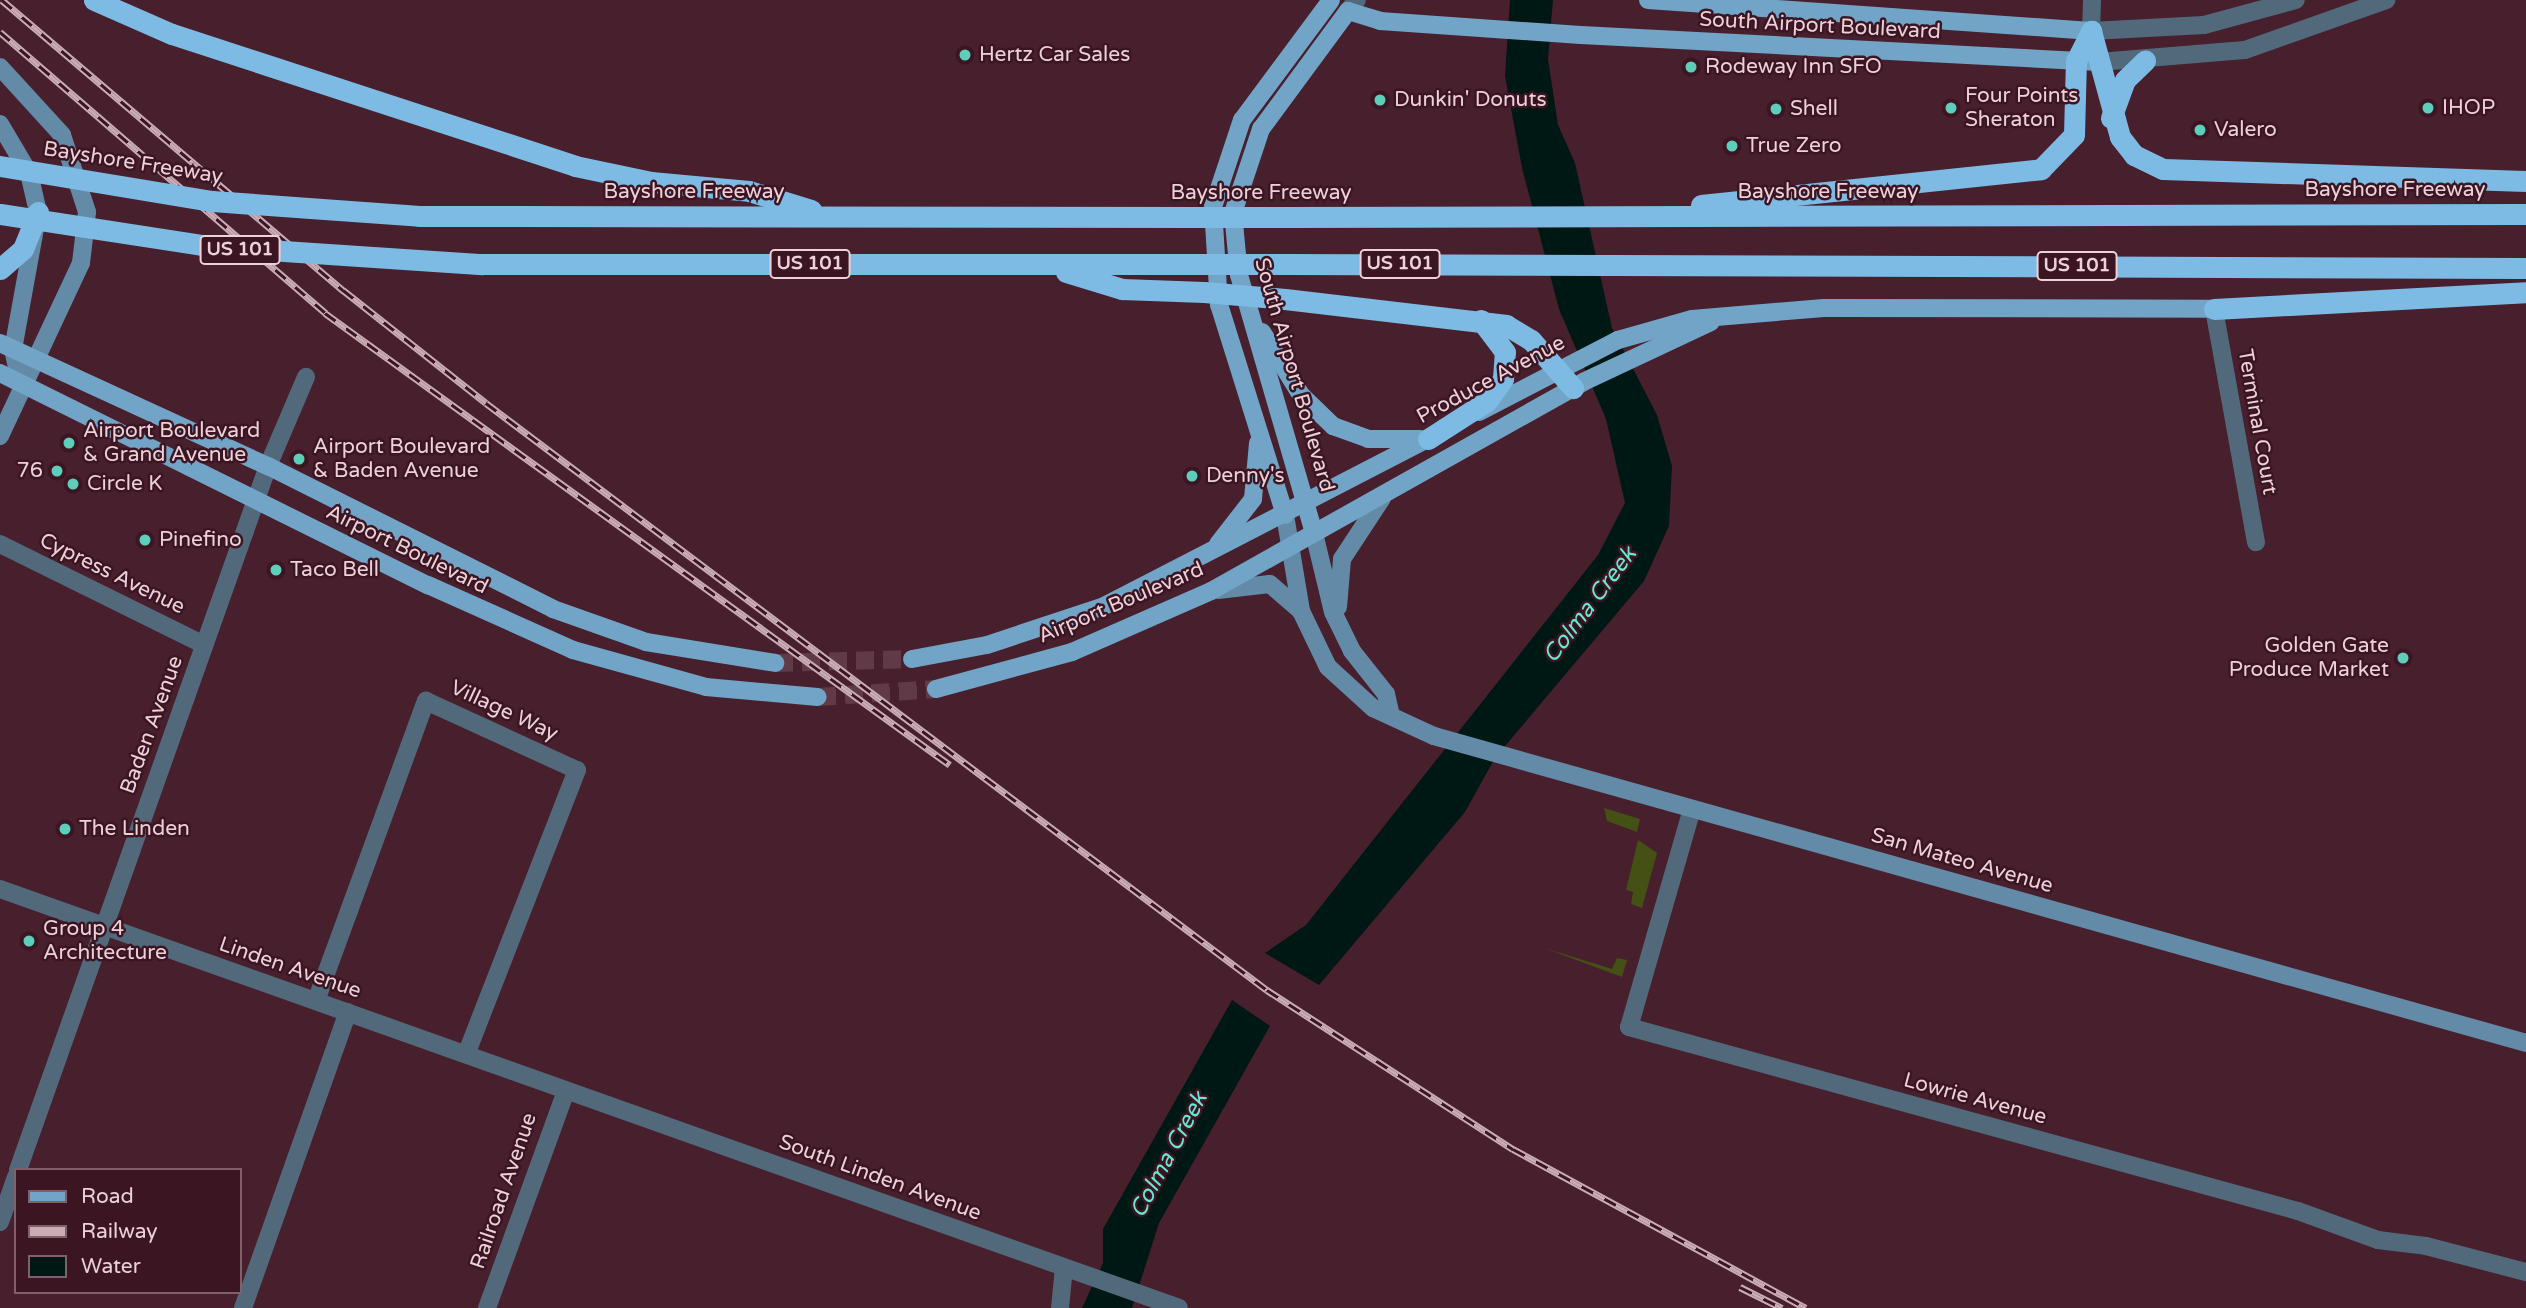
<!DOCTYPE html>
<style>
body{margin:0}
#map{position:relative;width:2526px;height:1308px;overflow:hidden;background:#471f2d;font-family:"Varela Round",sans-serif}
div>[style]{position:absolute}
.green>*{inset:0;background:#455014}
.water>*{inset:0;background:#001814}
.primary-tunnel>*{height:18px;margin-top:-9px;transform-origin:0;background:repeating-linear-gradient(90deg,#603a47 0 18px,transparent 0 27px)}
.minor>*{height:18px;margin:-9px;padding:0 9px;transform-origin:9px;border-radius:9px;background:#51697b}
.tertiary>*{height:18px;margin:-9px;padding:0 9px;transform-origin:9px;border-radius:9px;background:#51697b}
.secondary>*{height:18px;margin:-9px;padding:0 9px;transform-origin:9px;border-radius:9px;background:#638aa6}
.primary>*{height:18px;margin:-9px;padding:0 9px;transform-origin:9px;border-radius:9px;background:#71a4c7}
.motorway>*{height:21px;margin:-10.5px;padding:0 10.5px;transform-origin:10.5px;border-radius:10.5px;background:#7dbbe5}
.rail>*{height:7px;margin-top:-3.5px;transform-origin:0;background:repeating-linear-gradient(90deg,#3c1523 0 13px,#caacb5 0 26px);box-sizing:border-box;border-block:2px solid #caacb5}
.motorway-bridge>*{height:21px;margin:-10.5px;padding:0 10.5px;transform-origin:10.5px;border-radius:10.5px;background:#7dbbe5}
.dots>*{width:19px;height:19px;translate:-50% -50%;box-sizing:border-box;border:4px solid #3c1523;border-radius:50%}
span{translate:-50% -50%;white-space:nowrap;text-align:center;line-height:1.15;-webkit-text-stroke:5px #3c1523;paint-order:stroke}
.shield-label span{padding:2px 5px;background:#3c1523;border:2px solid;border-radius:5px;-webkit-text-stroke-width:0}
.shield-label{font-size:19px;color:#ecd1d8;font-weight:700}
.street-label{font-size:21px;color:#ecd1d8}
.poi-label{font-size:21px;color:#ecd1d8}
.left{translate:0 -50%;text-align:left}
.right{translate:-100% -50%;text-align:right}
.water-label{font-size:23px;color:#69e8d1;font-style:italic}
.legend{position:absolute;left:14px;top:1168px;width:228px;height:126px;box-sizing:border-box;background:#3c1523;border:2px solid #82606b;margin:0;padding:9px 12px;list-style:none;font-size:21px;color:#ecd1d8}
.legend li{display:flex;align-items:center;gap:14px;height:35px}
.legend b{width:35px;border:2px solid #82606b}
</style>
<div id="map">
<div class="green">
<div style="clip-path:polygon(1604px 808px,1640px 819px,1637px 832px,1607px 821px)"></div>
<div style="clip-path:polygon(1638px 840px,1657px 853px,1642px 908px,1631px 904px,1633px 892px,1626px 890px)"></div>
<div style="clip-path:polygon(1544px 948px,1612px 969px,1617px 958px,1627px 960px,1622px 977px)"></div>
</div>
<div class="water">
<div style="clip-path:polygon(1510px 0,1553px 0,1548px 59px,1558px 125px,1575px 163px,1612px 328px,1657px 415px,1672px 466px,1669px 526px,1644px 581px,1495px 758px,1465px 812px,1319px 985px,1265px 953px,1306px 925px,1598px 555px,1625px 503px,1606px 419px,1559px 309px,1522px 168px,1505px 76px)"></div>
<div style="clip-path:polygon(1232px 1000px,1270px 1026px,1159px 1223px,1132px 1308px,1082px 1308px,1103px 1263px,1103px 1229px)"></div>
</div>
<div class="primary-tunnel">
<div style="left:775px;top:663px;width:137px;rotate:-1.7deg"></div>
<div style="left:818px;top:697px;width:118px;rotate:-3.9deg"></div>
</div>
<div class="minor">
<div style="left:2091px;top:31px;width:31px;rotate:-88deg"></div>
<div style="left:2214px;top:309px;width:237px;rotate:79.8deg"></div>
<div style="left:0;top:544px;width:228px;rotate:26.3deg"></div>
<div style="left:1692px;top:809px;width:227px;rotate:106.1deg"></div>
<div style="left:1629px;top:1027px;width:694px;rotate:15.38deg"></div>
<div style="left:2298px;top:1211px;width:85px;rotate:19.9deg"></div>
<div style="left:2378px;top:1240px;width:48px;rotate:7.1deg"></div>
<div style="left:2426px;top:1246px;width:103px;rotate:14.6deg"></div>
<div style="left:316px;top:1001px;width:320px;rotate:-69.9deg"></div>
<div style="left:426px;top:701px;width:166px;rotate:24.6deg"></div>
<div style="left:577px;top:770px;width:305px;rotate:111.3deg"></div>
<div style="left:18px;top:1170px;width:747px;rotate:-70.45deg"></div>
<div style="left:268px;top:466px;width:97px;rotate:-66.9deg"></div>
<div style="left:0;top:1222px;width:48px;rotate:-70.4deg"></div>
<div style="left:243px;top:1308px;width:314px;rotate:-70.5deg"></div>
<div style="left:487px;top:1308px;width:231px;rotate:-70deg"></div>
<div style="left:1060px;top:1308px;width:41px;rotate:-84.4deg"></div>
</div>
<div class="tertiary">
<div style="left:1348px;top:11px;width:14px;rotate:-51deg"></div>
<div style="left:2091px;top:31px;width:113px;rotate:-3deg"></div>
<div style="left:2204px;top:25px;width:95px;rotate:-15.2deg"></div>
<div style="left:2099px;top:62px;width:146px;rotate:-4.7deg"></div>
<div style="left:2245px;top:50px;width:150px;rotate:-19.5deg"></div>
<div style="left:0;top:889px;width:1251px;rotate:19.56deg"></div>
</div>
<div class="secondary">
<div style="left:0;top:67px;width:92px;rotate:47.6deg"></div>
<div style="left:62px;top:135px;width:81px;rotate:72deg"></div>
<div style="left:87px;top:212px;width:51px;rotate:96.7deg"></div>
<div style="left:81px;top:263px;width:191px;rotate:115.1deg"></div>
<div style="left:0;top:124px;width:57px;rotate:59.4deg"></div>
<div style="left:29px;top:173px;width:40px;rotate:77deg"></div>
<div style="left:38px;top:212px;width:139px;rotate:100.3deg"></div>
<div style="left:13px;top:349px;width:35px;rotate:78deg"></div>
<div style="left:1285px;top:515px;width:97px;rotate:80.5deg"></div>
<div style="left:1301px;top:611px;width:62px;rotate:64.3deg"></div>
<div style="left:1328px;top:667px;width:61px;rotate:42.3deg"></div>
<div style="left:1373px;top:708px;width:67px;rotate:24.7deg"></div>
<div style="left:1434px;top:736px;width:1134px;rotate:15.7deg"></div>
<div style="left:1314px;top:533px;width:81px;rotate:76.5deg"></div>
<div style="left:1333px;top:612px;width:43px;rotate:64deg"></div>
<div style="left:1352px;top:651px;width:55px;rotate:51.7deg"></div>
<div style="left:1386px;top:694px;width:18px;rotate:77deg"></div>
<div style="left:1218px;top:590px;width:52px;rotate:-6.6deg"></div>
<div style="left:1270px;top:584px;width:40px;rotate:41deg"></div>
<div style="left:1338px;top:607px;width:48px;rotate:-85.2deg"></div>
<div style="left:1342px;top:559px;width:73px;rotate:-56.7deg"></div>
</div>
<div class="primary">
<div style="left:1648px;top:0;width:444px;rotate:4deg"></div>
<div style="left:1262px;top:332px;width:74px;rotate:58.2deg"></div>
<div style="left:1301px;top:395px;width:45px;rotate:44.1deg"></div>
<div style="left:1333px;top:426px;width:37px;rotate:20deg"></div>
<div style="left:1368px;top:439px;width:53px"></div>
<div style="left:0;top:343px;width:295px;rotate:24.7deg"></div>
<div style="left:268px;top:466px;width:319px;rotate:26.6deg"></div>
<div style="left:553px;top:609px;width:99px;rotate:19.5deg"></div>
<div style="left:646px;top:642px;width:131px;rotate:9.2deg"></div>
<div style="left:0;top:373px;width:478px;rotate:26.4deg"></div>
<div style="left:428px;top:585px;width:159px;rotate:24.1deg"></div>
<div style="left:573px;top:650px;width:138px;rotate:15.5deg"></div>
<div style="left:706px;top:687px;width:112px;rotate:5.1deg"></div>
<div style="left:1479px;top:412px;width:157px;rotate:-27.4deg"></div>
<div style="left:1618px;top:340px;width:77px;rotate:-15.8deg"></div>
<div style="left:1692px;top:319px;width:132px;rotate:-4.8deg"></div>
<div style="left:1824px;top:308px;width:390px;rotate:0.1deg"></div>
<div style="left:1285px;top:515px;width:220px;rotate:-107.4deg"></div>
<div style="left:1219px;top:305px;width:98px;rotate:-93.5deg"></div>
<div style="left:1213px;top:207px;width:92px;rotate:-71.6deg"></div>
<div style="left:1242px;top:120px;width:149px;rotate:-53.4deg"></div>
<div style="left:1314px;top:533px;width:269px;rotate:-106.2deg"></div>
<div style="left:1239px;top:275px;width:62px;rotate:-95.5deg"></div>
<div style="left:1233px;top:213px;width:89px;rotate:-71.6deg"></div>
<div style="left:1261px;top:129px;width:147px;rotate:-53.6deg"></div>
<div style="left:1348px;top:11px;width:34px;rotate:17deg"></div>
<div style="left:1380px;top:21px;width:201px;rotate:4deg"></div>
<div style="left:1581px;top:35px;width:519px;rotate:2.98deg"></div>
<div style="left:1218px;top:544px;width:57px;rotate:-52.1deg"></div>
<div style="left:1253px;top:499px;width:56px;rotate:-84.9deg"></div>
<div style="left:912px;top:659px;width:76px;rotate:-10.6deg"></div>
<div style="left:987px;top:645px;width:123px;rotate:-18.4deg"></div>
<div style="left:1104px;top:606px;width:377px;rotate:-27.3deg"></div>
<div style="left:936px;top:689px;width:141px;rotate:-15.2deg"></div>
<div style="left:1072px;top:652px;width:152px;rotate:-23.7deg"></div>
<div style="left:1211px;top:591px;width:427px;rotate:-29.3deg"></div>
<div style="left:1583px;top:382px;width:141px;rotate:-25.1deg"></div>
</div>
<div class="motorway">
<div style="left:94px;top:0;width:85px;rotate:23.6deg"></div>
<div style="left:172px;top:34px;width:424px;rotate:18.1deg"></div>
<div style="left:575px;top:166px;width:78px;rotate:11.9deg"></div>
<div style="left:651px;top:182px;width:98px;rotate:5.2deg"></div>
<div style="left:749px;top:191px;width:65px;rotate:17deg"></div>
<div style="left:2091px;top:31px;width:110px;rotate:74.7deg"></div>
<div style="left:2120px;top:137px;width:23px;rotate:52deg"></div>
<div style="left:2134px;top:155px;width:32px;rotate:26deg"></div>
<div style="left:2163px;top:169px;width:363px;rotate:1.9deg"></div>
<div style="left:2111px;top:118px;width:40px;rotate:-69.8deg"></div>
<div style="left:2125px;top:80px;width:28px;rotate:-44deg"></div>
<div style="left:1701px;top:205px;width:342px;rotate:-6deg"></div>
<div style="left:2041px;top:169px;width:47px;rotate:-45.9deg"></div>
<div style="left:2074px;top:135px;width:74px;rotate:-88.5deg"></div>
<div style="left:2076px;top:61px;width:34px;rotate:-63deg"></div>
<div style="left:419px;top:216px;width:783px;rotate:0.07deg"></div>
<div style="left:1284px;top:217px;width:1242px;rotate:-0.14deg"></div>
<div style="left:482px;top:264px;width:720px"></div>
<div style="left:1284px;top:264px;width:1242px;rotate:0.18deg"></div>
<div style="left:0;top:269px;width:30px;rotate:-41deg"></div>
<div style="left:23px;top:249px;width:40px;rotate:-68deg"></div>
<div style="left:1066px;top:272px;width:59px;rotate:16.9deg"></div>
<div style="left:1122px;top:289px;width:82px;rotate:2.1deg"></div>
<div style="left:1285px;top:299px;width:223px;rotate:6.7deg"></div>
<div style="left:1506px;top:325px;width:29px;rotate:31deg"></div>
<div style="left:1531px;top:340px;width:64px;rotate:48.8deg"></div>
<div style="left:2214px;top:309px;width:312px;rotate:-3.1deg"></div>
<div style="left:1428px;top:439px;width:70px;rotate:-32.8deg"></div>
<div style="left:1487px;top:401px;width:27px;rotate:-54deg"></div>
<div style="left:1503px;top:379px;width:27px;rotate:-86deg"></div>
<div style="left:1505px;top:352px;width:40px;rotate:-127deg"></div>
</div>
<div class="rail">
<div style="left:2px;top:0;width:448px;rotate:40.4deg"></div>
<div style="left:343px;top:290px;width:182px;rotate:38.3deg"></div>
<div style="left:486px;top:403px;width:977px;rotate:36.93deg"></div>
<div style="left:1267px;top:990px;width:293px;rotate:32.9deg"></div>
<div style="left:1513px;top:1149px;width:333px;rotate:28.5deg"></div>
<div style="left:0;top:32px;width:430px;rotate:40.8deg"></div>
<div style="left:325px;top:313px;width:771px;rotate:35.87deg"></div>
<div style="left:1740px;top:1287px;width:47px;rotate:26.6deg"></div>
</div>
<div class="motorway-bridge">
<div style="left:0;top:166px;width:215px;rotate:9.4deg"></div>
<div style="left:212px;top:201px;width:208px;rotate:4.1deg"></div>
<div style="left:0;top:214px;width:210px;rotate:8.7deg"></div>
<div style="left:208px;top:246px;width:275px;rotate:3.8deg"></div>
<div style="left:1202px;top:217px;width:82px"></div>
<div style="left:1202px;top:264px;width:82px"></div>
<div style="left:1204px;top:292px;width:81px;rotate:4.9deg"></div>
</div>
<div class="dots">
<div style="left:965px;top:55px;background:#5dceb9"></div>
<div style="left:1691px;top:67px;background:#5dceb9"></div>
<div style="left:1380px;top:100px;background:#5dceb9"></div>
<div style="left:1951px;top:108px;background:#5dceb9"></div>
<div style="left:2428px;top:108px;background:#5dceb9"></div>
<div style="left:1776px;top:109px;background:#5dceb9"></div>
<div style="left:2200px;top:130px;background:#5dceb9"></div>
<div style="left:1732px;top:146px;background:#5dceb9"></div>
<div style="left:69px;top:443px;background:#5dceb9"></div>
<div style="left:299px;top:459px;background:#5dceb9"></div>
<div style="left:57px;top:471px;background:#5dceb9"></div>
<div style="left:1192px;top:476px;background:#5dceb9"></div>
<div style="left:73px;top:484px;background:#5dceb9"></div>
<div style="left:145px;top:540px;background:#5dceb9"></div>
<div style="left:276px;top:570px;background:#5dceb9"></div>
<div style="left:2403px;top:658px;background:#5dceb9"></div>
<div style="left:65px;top:829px;background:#5dceb9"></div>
<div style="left:29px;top:941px;background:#5dceb9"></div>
</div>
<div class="shield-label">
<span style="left:240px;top:250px">US 101</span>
<span style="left:810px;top:264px">US 101</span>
<span style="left:1400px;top:264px">US 101</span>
<span style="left:2077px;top:266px">US 101</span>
</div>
<div class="street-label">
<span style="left:1820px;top:26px;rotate:3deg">South Airport Boulevard</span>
<span style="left:133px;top:163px;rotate:9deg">Bayshore Freeway</span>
<span style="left:2395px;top:190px">Bayshore Freeway</span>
<span style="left:694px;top:192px">Bayshore Freeway</span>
<span style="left:1828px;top:192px">Bayshore Freeway</span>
<span style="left:1261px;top:193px">Bayshore Freeway</span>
<span style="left:1294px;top:375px;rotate:74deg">South Airport Boulevard</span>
<span style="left:1491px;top:380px;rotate:-28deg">Produce Avenue</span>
<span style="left:2257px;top:422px;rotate:80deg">Terminal Court</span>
<span style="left:407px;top:550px;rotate:26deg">Airport Boulevard</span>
<span style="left:112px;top:574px;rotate:26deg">Cypress Avenue</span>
<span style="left:1121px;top:603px;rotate:-23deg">Airport Boulevard</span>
<span style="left:504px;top:711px;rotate:25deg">Village Way</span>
<span style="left:152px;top:725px;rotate:-70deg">Baden Avenue</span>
<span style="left:1962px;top:861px;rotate:16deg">San Mateo Avenue</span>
<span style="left:290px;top:968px;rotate:19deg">Linden Avenue</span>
<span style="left:1975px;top:1099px;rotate:15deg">Lowrie Avenue</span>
<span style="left:880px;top:1178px;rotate:20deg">South Linden Avenue</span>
<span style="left:504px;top:1191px;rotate:-71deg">Railroad Avenue</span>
</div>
<div class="poi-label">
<span class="left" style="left:979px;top:55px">Hertz Car Sales</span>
<span class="left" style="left:1705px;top:67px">Rodeway Inn SFO</span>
<span class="left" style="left:1965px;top:108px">Four Points<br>Sheraton</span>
<span class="left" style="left:1394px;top:100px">Dunkin' Donuts</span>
<span class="left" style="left:2442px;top:108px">IHOP</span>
<span class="left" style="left:1790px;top:109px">Shell</span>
<span class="left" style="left:2214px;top:130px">Valero</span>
<span class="left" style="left:1746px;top:146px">True Zero</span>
<span class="left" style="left:83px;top:443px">Airport Boulevard<br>&amp; Grand Avenue</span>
<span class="left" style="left:313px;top:459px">Airport Boulevard<br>&amp; Baden Avenue</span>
<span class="right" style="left:43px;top:471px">76</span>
<span class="left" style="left:1206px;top:476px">Denny's</span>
<span class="left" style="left:87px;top:484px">Circle K</span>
<span class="left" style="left:159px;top:540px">Pinefino</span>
<span class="left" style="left:290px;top:570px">Taco Bell</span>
<span class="right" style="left:2389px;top:658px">Golden Gate<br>Produce Market</span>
<span class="left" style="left:79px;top:829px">The Linden</span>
<span class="left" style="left:43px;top:941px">Group 4<br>Architecture</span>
</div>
<div class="water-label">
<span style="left:1590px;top:605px;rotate:-53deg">Colma Creek</span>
<span style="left:1169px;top:1155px;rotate:-62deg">Colma Creek</span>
</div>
<ul class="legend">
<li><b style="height:9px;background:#71a4c7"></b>Road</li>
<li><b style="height:9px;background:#caacb5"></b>Railway</li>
<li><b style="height:19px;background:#001814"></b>Water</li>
</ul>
</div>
